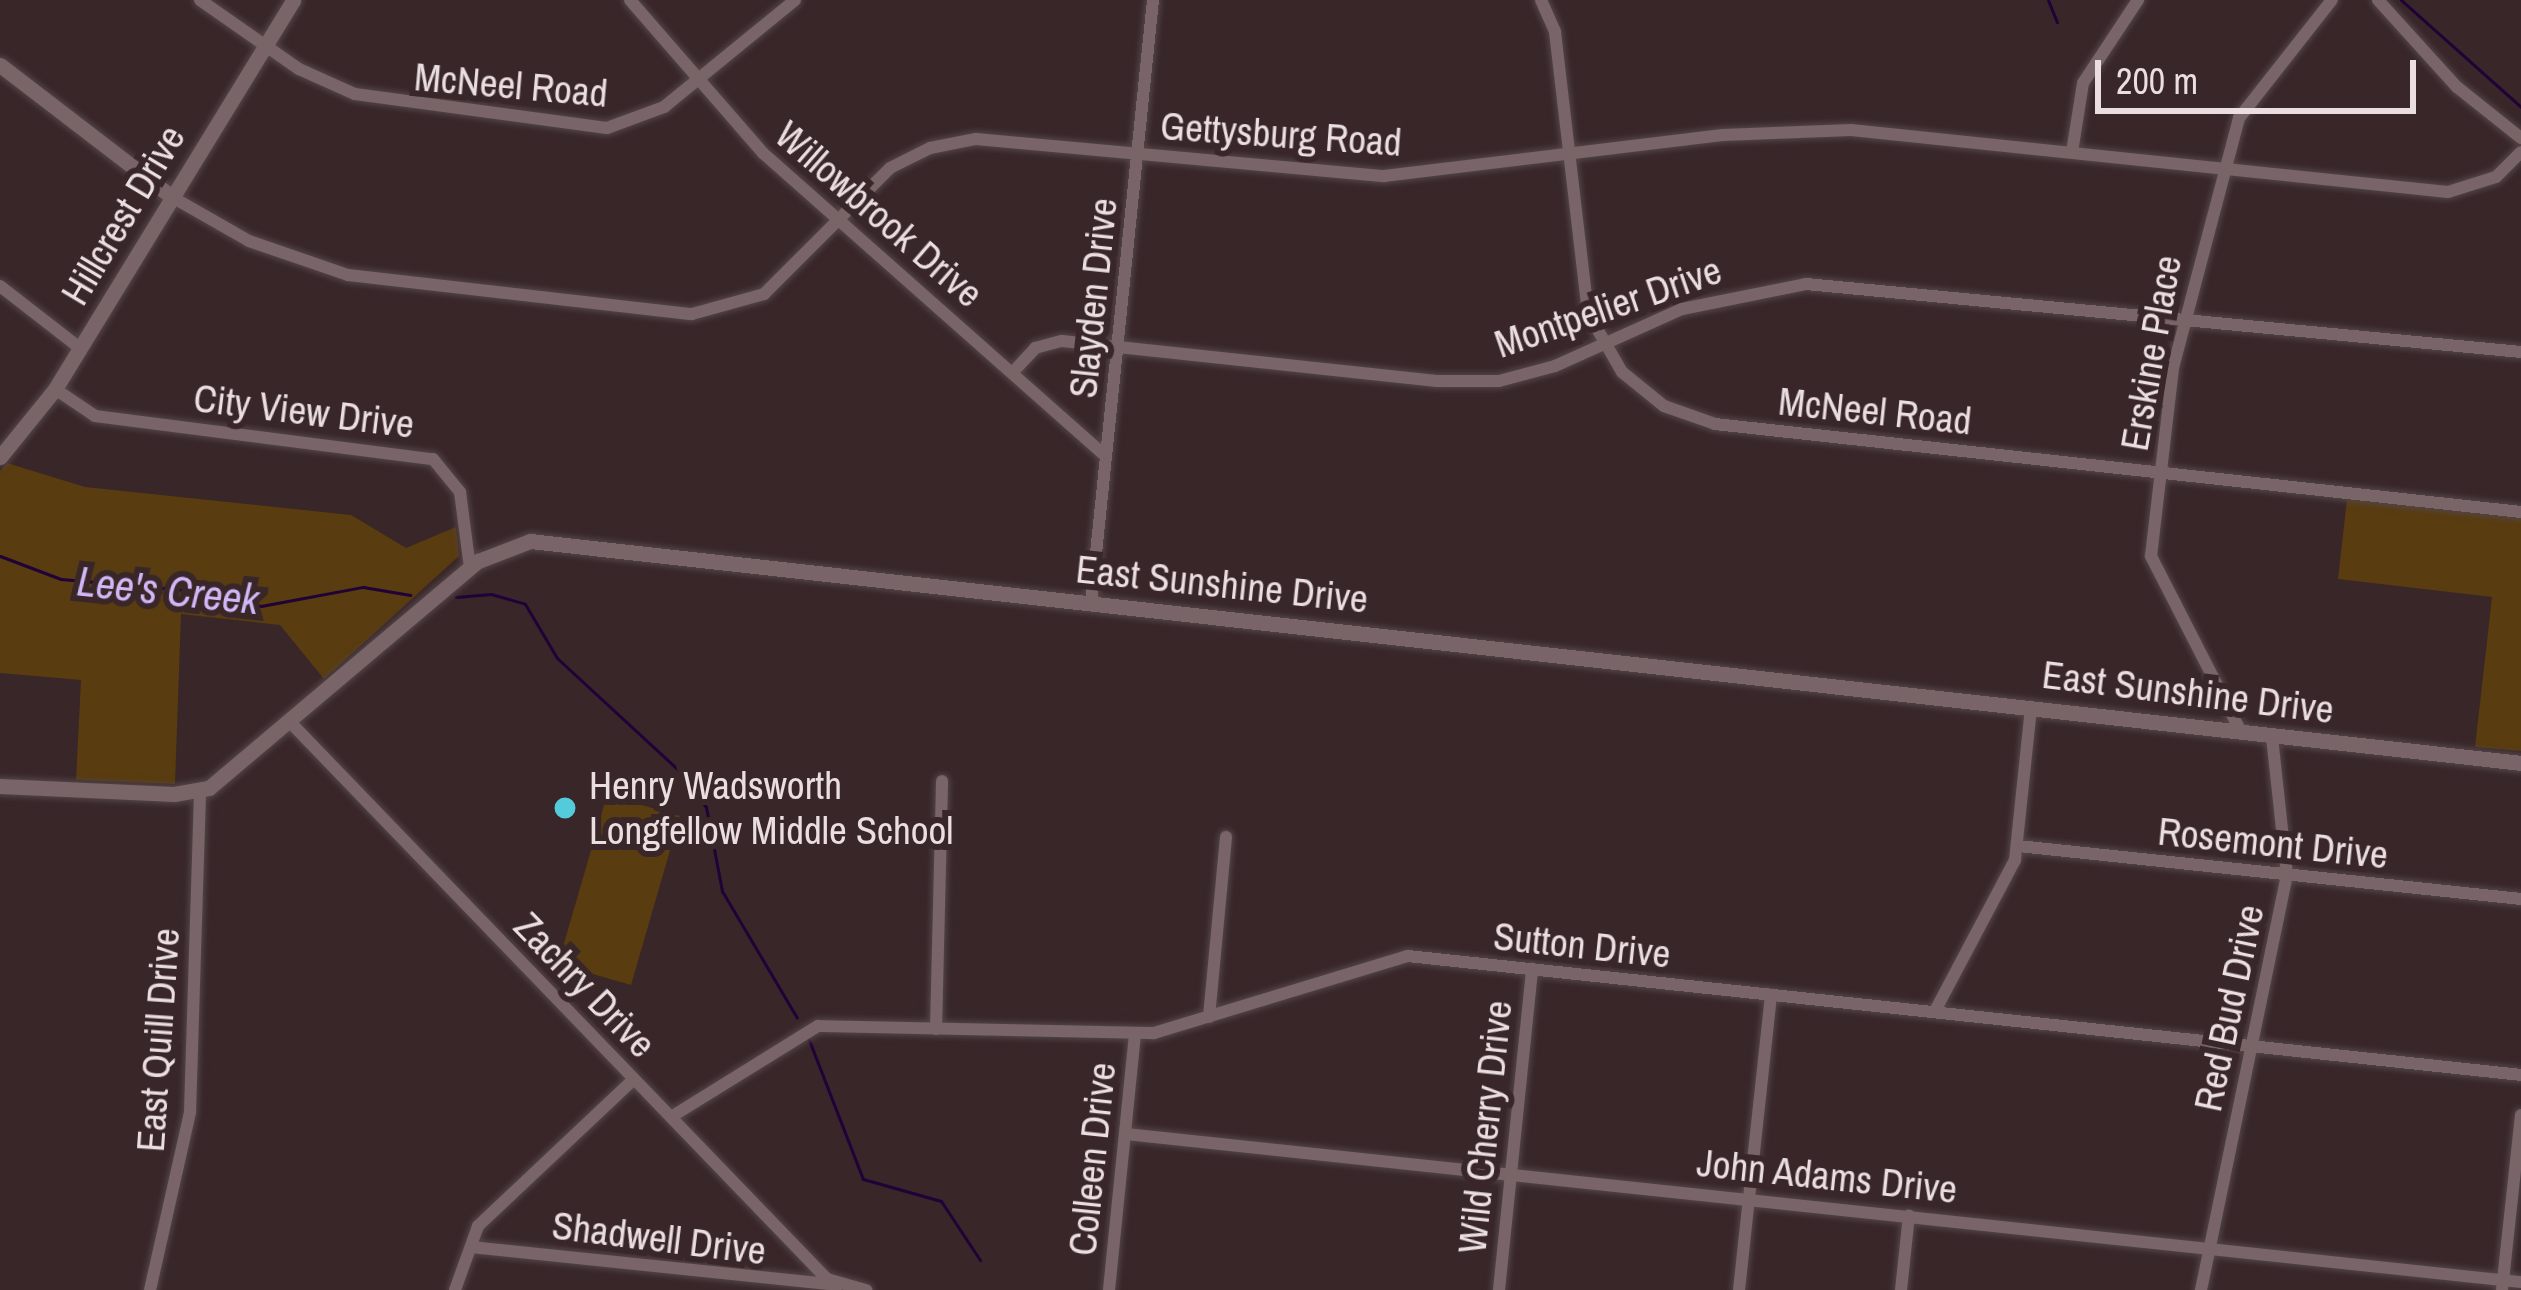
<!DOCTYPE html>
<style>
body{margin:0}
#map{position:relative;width:2521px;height:1290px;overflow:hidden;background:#382629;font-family:"Archivo Narrow",sans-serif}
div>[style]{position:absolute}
.green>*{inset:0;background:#593c0f}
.stream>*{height:3px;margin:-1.5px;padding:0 1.5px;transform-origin:1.5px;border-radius:1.5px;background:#200238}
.roads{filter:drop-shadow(0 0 3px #534548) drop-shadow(0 0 3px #534548)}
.minor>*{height:12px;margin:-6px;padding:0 6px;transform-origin:6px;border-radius:6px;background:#796467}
.tertiary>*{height:15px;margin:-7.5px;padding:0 7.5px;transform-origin:7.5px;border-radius:7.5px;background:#796467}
.dots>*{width:33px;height:33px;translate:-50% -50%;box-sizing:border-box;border:6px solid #382629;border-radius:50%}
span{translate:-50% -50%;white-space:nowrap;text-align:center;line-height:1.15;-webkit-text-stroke:12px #382629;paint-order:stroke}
.street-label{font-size:39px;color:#eadee0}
.poi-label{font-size:39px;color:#eadee0}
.left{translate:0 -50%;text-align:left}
.water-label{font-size:42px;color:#d2b7f6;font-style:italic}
.scale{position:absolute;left:2095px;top:60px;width:321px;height:54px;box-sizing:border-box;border:6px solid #eadee0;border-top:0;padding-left:15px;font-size:36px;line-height:42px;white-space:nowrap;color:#eadee0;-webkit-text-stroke:9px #382629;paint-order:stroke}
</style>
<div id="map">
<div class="green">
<div style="clip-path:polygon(7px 463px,85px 487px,351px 515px,406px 548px,456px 527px,459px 556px,324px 679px,280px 625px,181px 614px,175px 784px,76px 780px,81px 680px,0 673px,0 471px)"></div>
<div style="clip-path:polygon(2347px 499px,2521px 518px,2521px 751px,2475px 747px,2492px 597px,2338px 579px)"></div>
<div style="clip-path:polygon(607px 795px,680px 816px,631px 985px,558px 964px)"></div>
</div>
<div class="stream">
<div style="left:2048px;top:0;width:24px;rotate:68deg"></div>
<div style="left:2401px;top:0;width:161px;rotate:41.7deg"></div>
<div style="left:0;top:556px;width:65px;rotate:20.7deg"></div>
<div style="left:61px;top:579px;width:137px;rotate:5deg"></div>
<div style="left:197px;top:591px;width:66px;rotate:13.2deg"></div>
<div style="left:261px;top:606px;width:104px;rotate:-10.6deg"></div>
<div style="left:363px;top:587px;width:48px;rotate:9.7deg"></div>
<div style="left:456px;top:597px;width:35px;rotate:-5deg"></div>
<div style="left:491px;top:594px;width:35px;rotate:16deg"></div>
<div style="left:525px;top:604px;width:63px;rotate:59.3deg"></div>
<div style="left:557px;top:658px;width:177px;rotate:42.7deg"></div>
<div style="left:687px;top:778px;width:35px;rotate:57deg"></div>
<div style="left:706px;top:807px;width:86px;rotate:79.2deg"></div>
<div style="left:722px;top:891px;width:147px;rotate:59.4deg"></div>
<div style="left:809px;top:1040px;width:149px;rotate:68.8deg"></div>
<div style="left:863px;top:1179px;width:81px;rotate:15.8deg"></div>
<div style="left:941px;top:1201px;width:71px;rotate:56.5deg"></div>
</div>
<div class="roads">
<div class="minor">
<div style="left:200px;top:0;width:121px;rotate:34.9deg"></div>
<div style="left:299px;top:69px;width:61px;rotate:24.1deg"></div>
<div style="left:355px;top:94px;width:254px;rotate:7.7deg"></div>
<div style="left:607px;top:128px;width:61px;rotate:-20.2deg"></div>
<div style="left:664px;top:107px;width:169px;rotate:-39.2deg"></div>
<div style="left:630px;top:0;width:203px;rotate:49deg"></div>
<div style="left:763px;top:153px;width:458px;rotate:41.5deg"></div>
<div style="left:1541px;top:0;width:35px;rotate:66deg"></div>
<div style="left:1555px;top:32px;width:283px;rotate:83.3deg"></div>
<div style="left:1588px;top:313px;width:68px;rotate:60deg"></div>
<div style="left:1622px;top:372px;width:54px;rotate:39deg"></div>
<div style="left:1664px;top:406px;width:54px;rotate:19.4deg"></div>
<div style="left:1715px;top:424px;width:811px;rotate:6.23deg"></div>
<div style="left:2378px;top:0;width:118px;rotate:47.8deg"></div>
<div style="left:2457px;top:87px;width:82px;rotate:38.6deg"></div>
<div style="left:2072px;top:152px;width:70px;rotate:-80.9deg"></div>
<div style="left:2083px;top:83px;width:100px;rotate:-56.5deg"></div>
<div style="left:172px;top:197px;width:89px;rotate:29.7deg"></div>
<div style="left:249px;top:241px;width:105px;rotate:19deg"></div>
<div style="left:348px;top:275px;width:346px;rotate:6.5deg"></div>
<div style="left:692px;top:314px;width:75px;rotate:-15.5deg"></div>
<div style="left:764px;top:294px;width:178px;rotate:-45deg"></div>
<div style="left:890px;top:168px;width:45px;rotate:-26.6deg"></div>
<div style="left:930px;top:148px;width:47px;rotate:-11.1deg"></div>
<div style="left:976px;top:139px;width:410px;rotate:5.2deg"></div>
<div style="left:1384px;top:176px;width:341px;rotate:-6.9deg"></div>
<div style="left:1723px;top:135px;width:128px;rotate:-2.2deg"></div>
<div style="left:1851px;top:130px;width:600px;rotate:5.93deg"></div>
<div style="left:2448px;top:192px;width:50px;rotate:-17.4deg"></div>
<div style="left:2496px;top:177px;width:35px;rotate:-45deg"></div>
<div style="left:0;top:286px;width:101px;rotate:37.8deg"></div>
<div style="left:1013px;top:372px;width:33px;rotate:-47deg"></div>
<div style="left:1035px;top:348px;width:28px;rotate:-15deg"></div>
<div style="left:1062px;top:341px;width:377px;rotate:6.1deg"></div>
<div style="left:1437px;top:381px;width:62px"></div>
<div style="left:1499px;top:381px;width:58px;rotate:-15deg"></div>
<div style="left:1555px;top:366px;width:139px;rotate:-24.2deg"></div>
<div style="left:1682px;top:309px;width:126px;rotate:-11.4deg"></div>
<div style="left:1806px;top:284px;width:718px;rotate:5.43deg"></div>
<div style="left:55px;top:389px;width:48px;rotate:34deg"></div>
<div style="left:95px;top:416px;width:341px;rotate:7.3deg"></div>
<div style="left:433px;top:459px;width:43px;rotate:50.7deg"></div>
<div style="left:460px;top:492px;width:77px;rotate:82.5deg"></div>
<div style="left:1091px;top:602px;width:605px;rotate:-84.12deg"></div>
<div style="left:290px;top:722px;width:774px;rotate:46.05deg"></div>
<div style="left:827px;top:1279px;width:41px;rotate:15.8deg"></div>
<div style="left:2241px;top:732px;width:198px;rotate:-117.1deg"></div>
<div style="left:2151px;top:556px;width:189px;rotate:-83.3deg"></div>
<div style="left:2173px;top:368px;width:259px;rotate:-75.2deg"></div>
<div style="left:2239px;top:118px;width:150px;rotate:-51.8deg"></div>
<div style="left:2018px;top:846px;width:506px;rotate:6.01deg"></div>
<div style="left:1935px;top:1011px;width:171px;rotate:-62.1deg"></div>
<div style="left:2015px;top:860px;width:154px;rotate:-84deg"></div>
<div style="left:1209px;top:1017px;width:181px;rotate:-84.6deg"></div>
<div style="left:936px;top:1029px;width:248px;rotate:-88.6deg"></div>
<div style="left:671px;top:1117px;width:173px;rotate:-31.8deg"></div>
<div style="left:818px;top:1026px;width:336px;rotate:1.2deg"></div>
<div style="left:1154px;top:1033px;width:265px;rotate:-16.9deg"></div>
<div style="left:1408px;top:956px;width:1119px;rotate:6.1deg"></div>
<div style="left:1126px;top:1134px;width:1403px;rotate:6.06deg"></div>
<div style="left:471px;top:1247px;width:369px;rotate:5.9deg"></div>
<div style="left:150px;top:1290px;width:182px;rotate:-77.3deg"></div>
<div style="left:190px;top:1112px;width:321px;rotate:-88.2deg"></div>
<div style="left:455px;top:1290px;width:68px;rotate:-70.2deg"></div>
<div style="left:478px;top:1226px;width:214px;rotate:-43.3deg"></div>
<div style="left:1109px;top:1290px;width:257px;rotate:-84.2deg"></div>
<div style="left:1499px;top:1290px;width:323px;rotate:-84.1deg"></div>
<div style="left:1739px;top:1290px;width:297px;rotate:-83.8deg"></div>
<div style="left:1901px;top:1290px;width:75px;rotate:-83.9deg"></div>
<div style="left:2201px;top:1290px;width:424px;rotate:-78.3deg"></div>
<div style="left:2287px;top:875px;width:140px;rotate:-96.2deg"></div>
<div style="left:2502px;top:1290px;width:176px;rotate:-83.8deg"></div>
</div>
<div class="tertiary">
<div style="left:0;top:65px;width:217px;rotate:37.5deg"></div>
<div style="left:0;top:457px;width:87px;rotate:-51deg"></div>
<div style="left:55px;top:389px;width:456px;rotate:-58.5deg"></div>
<div style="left:0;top:786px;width:174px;rotate:2.6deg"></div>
<div style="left:174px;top:794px;width:36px;rotate:-10deg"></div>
<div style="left:209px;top:788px;width:352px;rotate:-40.2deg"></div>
<div style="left:478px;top:561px;width:56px;rotate:-21deg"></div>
<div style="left:530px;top:541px;width:2003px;rotate:6.36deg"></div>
</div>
</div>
<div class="dots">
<div style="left:565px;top:808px;background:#53cbda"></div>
</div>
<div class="street-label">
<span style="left:511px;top:85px;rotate:5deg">McNeel Road</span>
<span style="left:1281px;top:134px;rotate:4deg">Gettysburg Road</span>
<span style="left:879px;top:214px;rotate:41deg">Willowbrook Drive</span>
<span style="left:123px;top:215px;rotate:-59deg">Hillcrest Drive</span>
<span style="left:1093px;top:298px;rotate:-84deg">Slayden Drive</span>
<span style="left:1608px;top:307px;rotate:-19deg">Montpelier Drive</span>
<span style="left:2151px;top:353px;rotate:-80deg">Erskine Place</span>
<span style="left:304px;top:411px;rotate:7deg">City View Drive</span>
<span style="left:1875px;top:411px;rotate:6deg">McNeel Road</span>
<span style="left:1222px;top:584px;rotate:6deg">East Sunshine Drive</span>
<span style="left:2188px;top:692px;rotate:7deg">East Sunshine Drive</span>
<span style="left:2273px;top:843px;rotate:6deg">Rosemont Drive</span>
<span style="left:1582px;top:945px;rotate:6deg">Sutton Drive</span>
<span style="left:585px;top:985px;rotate:46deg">Zachry Drive</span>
<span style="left:2229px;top:1008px;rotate:-78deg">Red Bud Drive</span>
<span style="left:158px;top:1040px;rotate:-86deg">East Quill Drive</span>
<span style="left:1485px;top:1127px;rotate:-84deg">Wild Cherry Drive</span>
<span style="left:1092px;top:1159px;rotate:-84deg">Colleen Drive</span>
<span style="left:1827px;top:1176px;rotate:6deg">John Adams Drive</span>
<span style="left:659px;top:1238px;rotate:7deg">Shadwell Drive</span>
</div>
<div class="poi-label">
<span class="left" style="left:589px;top:808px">Henry Wadsworth<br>Longfellow Middle School</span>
</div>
<div class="water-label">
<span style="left:168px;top:590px;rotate:6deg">Lee's Creek</span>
</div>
<div class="scale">200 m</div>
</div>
